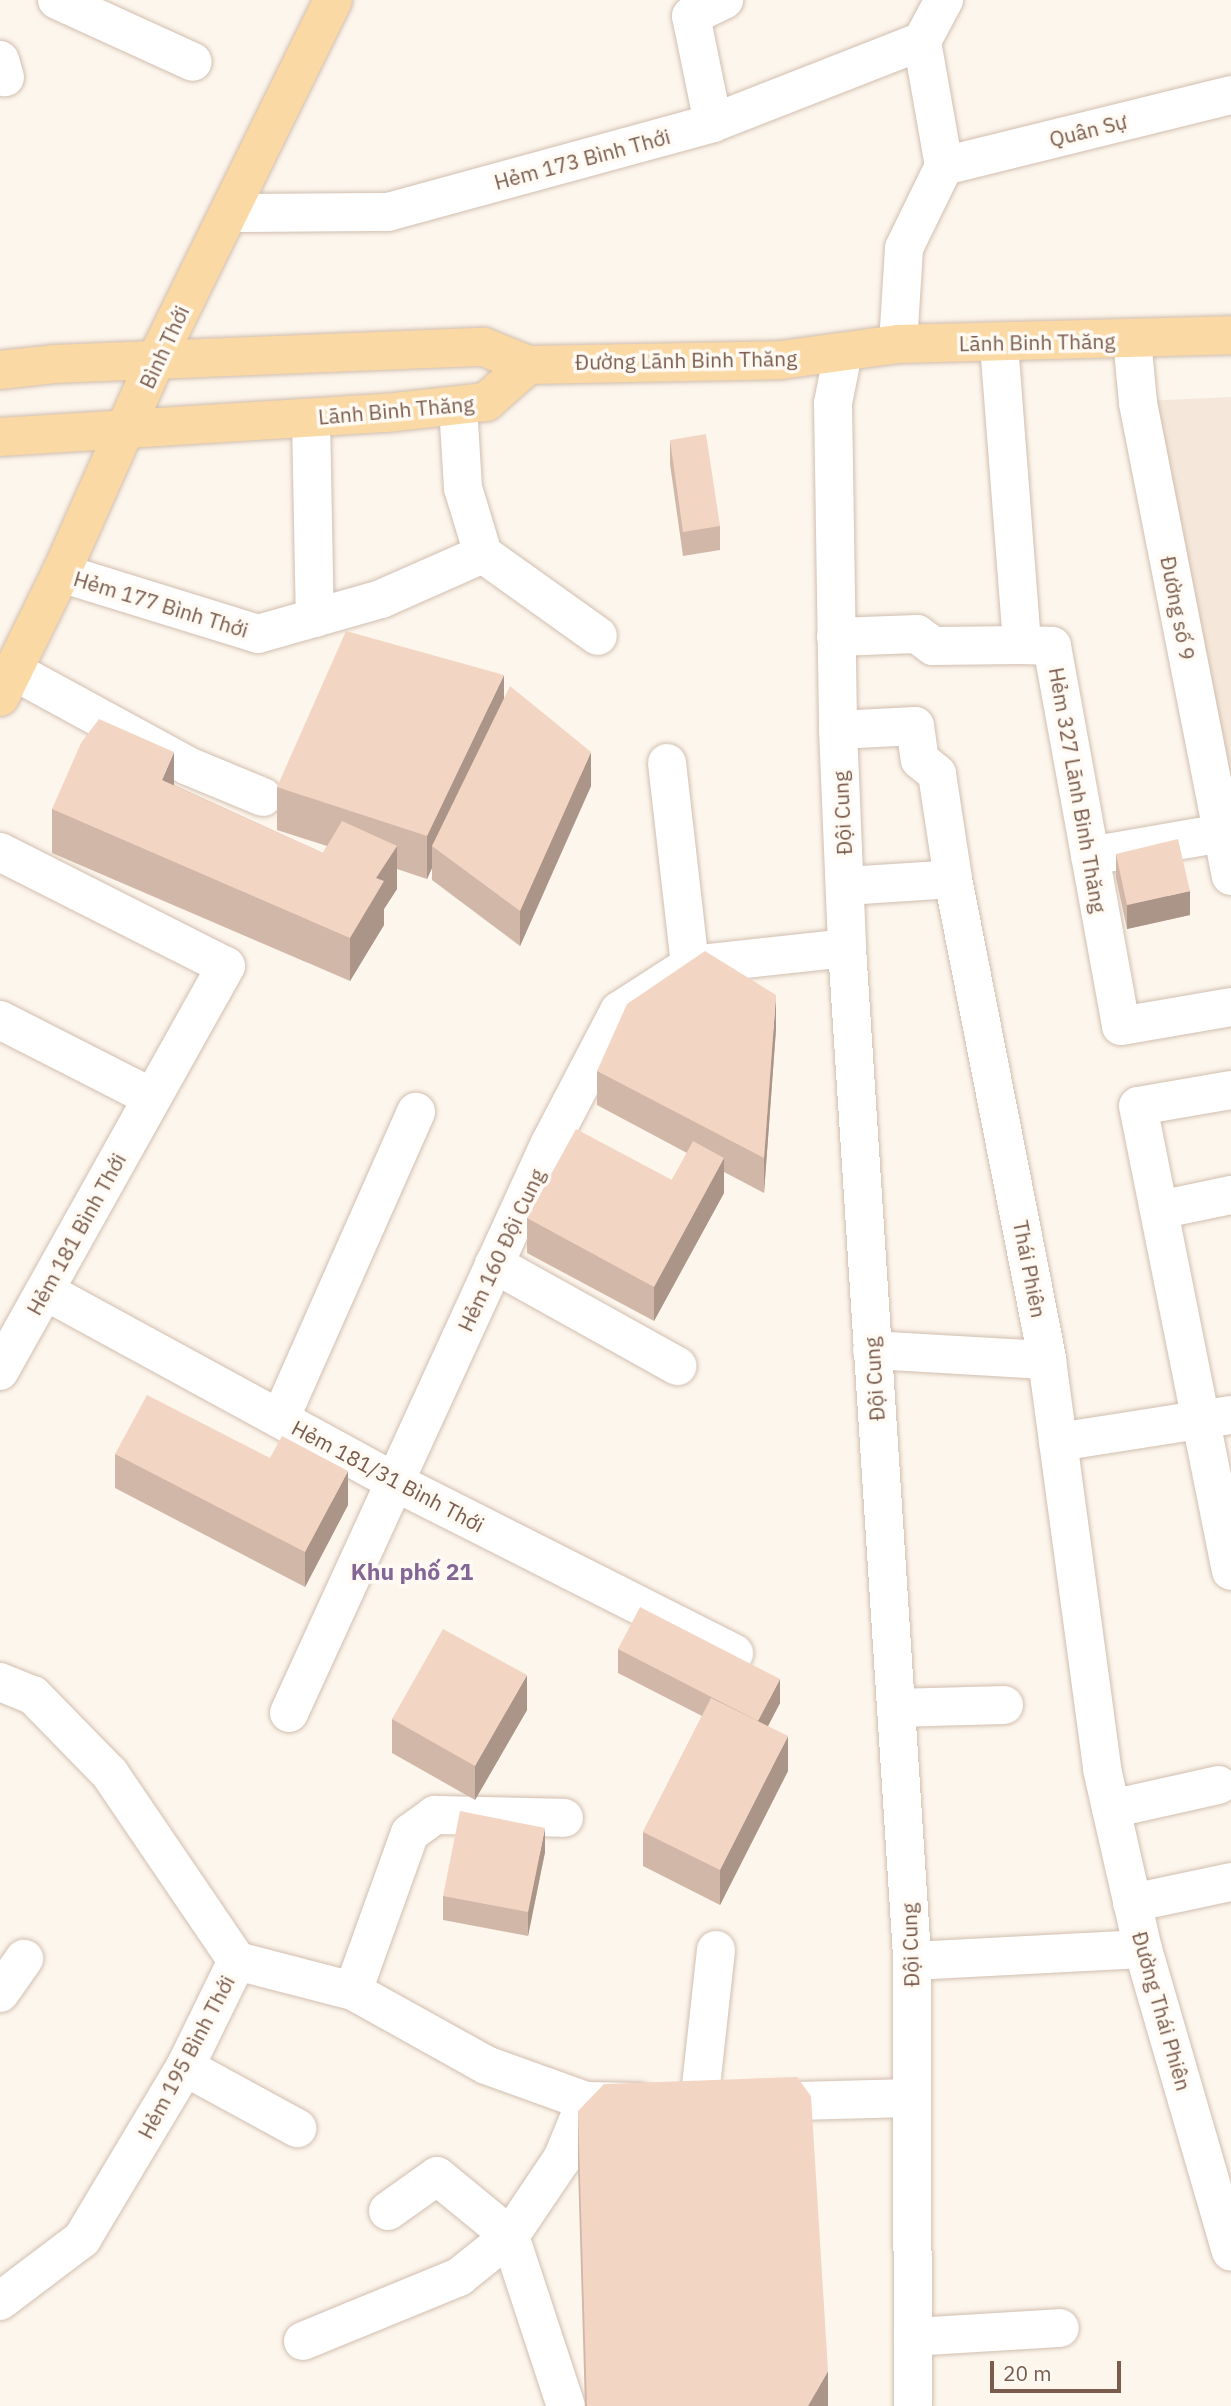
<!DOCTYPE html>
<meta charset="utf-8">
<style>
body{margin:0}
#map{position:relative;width:1231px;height:2406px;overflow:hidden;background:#fdf6ec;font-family:"IBM Plex Sans",sans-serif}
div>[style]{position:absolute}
.residential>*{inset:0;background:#f5e8da}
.roads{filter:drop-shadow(0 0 2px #d1beb0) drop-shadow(0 0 2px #d1beb0)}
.minor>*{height:38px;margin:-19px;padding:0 19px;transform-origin:19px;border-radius:19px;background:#fff}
.major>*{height:38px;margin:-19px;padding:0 19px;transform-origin:19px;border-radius:19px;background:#fbd9a5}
.wall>*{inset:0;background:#d1b7a8}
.shaded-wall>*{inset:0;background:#aa9588}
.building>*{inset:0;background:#f3d5c3}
span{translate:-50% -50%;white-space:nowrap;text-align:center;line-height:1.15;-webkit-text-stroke:7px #fffaf3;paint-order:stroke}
.street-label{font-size:21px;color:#7a5c4d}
.neighbourhood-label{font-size:23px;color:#846695;font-weight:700}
.scale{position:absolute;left:990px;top:2361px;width:131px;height:32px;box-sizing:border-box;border:4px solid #7a5c4d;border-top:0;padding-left:9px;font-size:21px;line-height:24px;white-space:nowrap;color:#7a5c4d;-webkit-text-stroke:5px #fffaf3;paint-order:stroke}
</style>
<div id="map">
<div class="residential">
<div style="clip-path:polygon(1231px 397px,1231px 856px,1143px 401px)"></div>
</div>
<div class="roads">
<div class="minor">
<div style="left:57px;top:0;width:149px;rotate:24.5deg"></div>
<div style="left:0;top:60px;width:18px;rotate:74deg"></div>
<div style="left:713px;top:123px;width:109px;rotate:-101.6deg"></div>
<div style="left:691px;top:16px;width:37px;rotate:-26deg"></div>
<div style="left:944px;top:166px;width:296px;rotate:-13.9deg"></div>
<div style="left:230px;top:213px;width:158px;rotate:-0.4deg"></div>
<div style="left:388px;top:212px;width:337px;rotate:-15.3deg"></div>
<div style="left:713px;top:123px;width:225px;rotate:-21.4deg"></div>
<div style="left:1132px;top:339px;width:64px;rotate:84.6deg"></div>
<div style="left:1138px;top:403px;width:482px;rotate:78.9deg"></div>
<div style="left:898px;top:344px;width:96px;rotate:-86.4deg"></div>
<div style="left:904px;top:248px;width:91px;rotate:-64deg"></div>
<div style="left:944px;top:166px;width:127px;rotate:-100deg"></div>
<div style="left:922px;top:41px;width:47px;rotate:-61.8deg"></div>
<div style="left:999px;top:344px;width:302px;rotate:85.6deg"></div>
<div style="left:1022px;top:645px;width:30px;rotate:2deg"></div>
<div style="left:1052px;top:646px;width:386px;rotate:79.7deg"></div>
<div style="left:1121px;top:1026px;width:112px;rotate:-9.8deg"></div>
<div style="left:843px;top:353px;width:51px;rotate:101.3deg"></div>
<div style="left:833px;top:403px;width:327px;rotate:89.1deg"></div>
<div style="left:838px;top:730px;width:218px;rotate:87.6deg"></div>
<div style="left:847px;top:948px;width:1009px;rotate:86.31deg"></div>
<div style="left:912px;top:1955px;width:451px;rotate:89.9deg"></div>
<div style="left:458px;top:406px;width:82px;rotate:86.5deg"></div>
<div style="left:463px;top:488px;width:69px;rotate:73.1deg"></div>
<div style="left:311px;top:418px;width:200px;rotate:88.9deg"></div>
<div style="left:483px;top:554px;width:141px;rotate:35.5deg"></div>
<div style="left:61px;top:573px;width:206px;rotate:17.2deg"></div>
<div style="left:258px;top:634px;width:128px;rotate:-15.9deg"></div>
<div style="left:381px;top:599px;width:111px;rotate:-23.8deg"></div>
<div style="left:836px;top:637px;width:81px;rotate:-2.1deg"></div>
<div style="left:917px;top:634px;width:20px;rotate:37deg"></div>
<div style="left:933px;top:646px;width:89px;rotate:-0.6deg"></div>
<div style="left:12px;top:670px;width:200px;rotate:28.6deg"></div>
<div style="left:188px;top:766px;width:81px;rotate:22.5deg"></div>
<div style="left:838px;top:730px;width:77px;rotate:-3deg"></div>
<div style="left:915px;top:726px;width:34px;rotate:82deg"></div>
<div style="left:920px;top:760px;width:22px;rotate:39deg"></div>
<div style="left:937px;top:774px;width:106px;rotate:81.3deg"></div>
<div style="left:953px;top:879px;width:490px;rotate:78.9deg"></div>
<div style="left:1047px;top:1360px;width:413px;rotate:82.3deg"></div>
<div style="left:1102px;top:1769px;width:185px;rotate:77.2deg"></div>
<div style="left:1143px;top:1949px;width:315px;rotate:73.8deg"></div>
<div style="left:667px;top:763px;width:203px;rotate:83.5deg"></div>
<div style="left:0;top:852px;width:253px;rotate:26.8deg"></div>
<div style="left:226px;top:966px;width:464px;rotate:119.2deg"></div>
<div style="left:1090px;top:856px;width:134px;rotate:-9.9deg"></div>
<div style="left:846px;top:886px;width:107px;rotate:-3.7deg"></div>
<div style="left:0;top:1020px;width:169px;rotate:27deg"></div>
<div style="left:1231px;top:1090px;width:94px;rotate:170.2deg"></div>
<div style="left:1138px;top:1106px;width:474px;rotate:78.7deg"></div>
<div style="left:1159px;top:1210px;width:74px;rotate:-11.8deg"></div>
<div style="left:494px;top:1264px;width:210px;rotate:29.1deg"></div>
<div style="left:45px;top:1291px;width:399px;rotate:28.6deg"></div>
<div style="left:395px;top:1482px;width:380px;rotate:26.8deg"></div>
<div style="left:872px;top:1350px;width:175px;rotate:3.3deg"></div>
<div style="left:280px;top:1419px;width:336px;rotate:-66.1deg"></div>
<div style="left:1058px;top:1442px;width:175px;rotate:-8.9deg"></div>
<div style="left:0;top:1682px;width:35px;rotate:22deg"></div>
<div style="left:33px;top:1695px;width:110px;rotate:45.7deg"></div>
<div style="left:110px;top:1774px;width:226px;rotate:55.8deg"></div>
<div style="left:896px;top:1708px;width:108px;rotate:-1.6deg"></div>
<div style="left:289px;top:1713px;width:627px;rotate:-65.4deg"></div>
<div style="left:550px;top:1143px;width:149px;rotate:-62.4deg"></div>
<div style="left:619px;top:1011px;width:85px;rotate:-32.9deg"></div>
<div style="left:690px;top:965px;width:158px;rotate:-6.2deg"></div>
<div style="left:1111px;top:1809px;width:110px;rotate:-12.6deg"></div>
<div style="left:1132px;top:1903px;width:101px;rotate:-12deg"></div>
<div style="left:237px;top:1961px;width:120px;rotate:14.5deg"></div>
<div style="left:353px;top:1991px;width:152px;rotate:29.1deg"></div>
<div style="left:486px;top:2065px;width:106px;rotate:19.8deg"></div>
<div style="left:912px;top:1961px;width:231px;rotate:-3deg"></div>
<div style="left:353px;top:1991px;width:168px;rotate:-70.2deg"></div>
<div style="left:410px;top:1833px;width:31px;rotate:-36deg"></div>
<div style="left:435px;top:1815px;width:129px;rotate:1.3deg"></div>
<div style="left:0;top:1993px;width:42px;rotate:-54.8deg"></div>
<div style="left:185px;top:2067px;width:128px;rotate:28.6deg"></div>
<div style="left:759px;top:2102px;width:152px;rotate:-1.5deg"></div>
<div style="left:699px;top:2104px;width:155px;rotate:-83.7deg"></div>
<div style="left:388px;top:2211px;width:60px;rotate:-35.5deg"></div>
<div style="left:437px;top:2176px;width:94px;rotate:39.4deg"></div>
<div style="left:510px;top:2236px;width:179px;rotate:71.8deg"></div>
<div style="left:0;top:2301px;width:103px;rotate:-37.1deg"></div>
<div style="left:82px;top:2239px;width:200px;rotate:-59.1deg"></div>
<div style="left:185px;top:2067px;width:118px;rotate:-63.9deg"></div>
<div style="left:913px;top:2337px;width:147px;rotate:-3.5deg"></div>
<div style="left:303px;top:2341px;width:169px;rotate:-22.3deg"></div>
<div style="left:459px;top:2277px;width:65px;rotate:-38.8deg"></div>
<div style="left:510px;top:2236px;width:93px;rotate:-56deg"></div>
<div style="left:562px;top:2159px;width:63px;rotate:-67.5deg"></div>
<div style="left:586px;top:2101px;width:53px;rotate:1.1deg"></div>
</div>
<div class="major">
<div style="left:0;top:370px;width:54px;rotate:-6.3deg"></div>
<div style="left:54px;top:364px;width:430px;rotate:-2.3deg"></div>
<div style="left:484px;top:347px;width:48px;rotate:22.2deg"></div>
<div style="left:528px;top:365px;width:253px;rotate:-1.1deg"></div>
<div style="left:781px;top:360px;width:118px;rotate:-7.8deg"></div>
<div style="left:898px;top:344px;width:333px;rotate:-1.5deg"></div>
<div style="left:0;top:437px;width:387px;rotate:-3.6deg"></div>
<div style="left:386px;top:413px;width:101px;rotate:-6.3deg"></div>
<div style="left:486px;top:402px;width:56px;rotate:-41.4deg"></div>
<div style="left:0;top:697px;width:138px;rotate:-63.8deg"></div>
<div style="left:61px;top:573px;width:233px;rotate:-66deg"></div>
<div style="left:156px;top:360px;width:401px;rotate:-63.8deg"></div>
</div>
</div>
<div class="wall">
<div style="clip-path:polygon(670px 440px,720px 526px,720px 550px,683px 556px,670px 464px)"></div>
<div style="clip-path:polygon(504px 699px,591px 786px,520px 946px,432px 880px,432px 868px,427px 879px,397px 869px,397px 889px,384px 909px,384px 925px,350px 981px,52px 853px,52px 809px,174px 785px,323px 853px,327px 846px,277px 830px,277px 787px)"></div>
<div style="clip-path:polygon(1116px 854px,1190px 915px,1127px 929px,1116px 878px)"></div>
<div style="clip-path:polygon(776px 1029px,764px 1193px,724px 1172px,724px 1193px,654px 1321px,527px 1253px,527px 1218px,672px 1180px,687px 1153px,597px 1105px,597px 1071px)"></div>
<div style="clip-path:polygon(115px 1454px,348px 1505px,305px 1587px,115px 1488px)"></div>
<div style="clip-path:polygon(618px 1649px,780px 1703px,768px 1726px,788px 1771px,720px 1905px,643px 1866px,643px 1832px,702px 1716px,618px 1673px)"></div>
<div style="clip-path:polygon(527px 1710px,475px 1800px,392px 1753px,392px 1719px)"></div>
<div style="clip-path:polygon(545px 1852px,528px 1936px,443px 1920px,443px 1896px)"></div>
<div style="clip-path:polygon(578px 2111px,828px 2406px,585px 2406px,578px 2168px)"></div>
</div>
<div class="shaded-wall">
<div style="clip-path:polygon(504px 675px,504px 718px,432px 846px,432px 868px,427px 879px,427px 836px)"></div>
<div style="clip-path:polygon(174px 752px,174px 796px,162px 780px)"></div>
<div style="clip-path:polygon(591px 752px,591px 786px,520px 946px,520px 911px)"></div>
<div style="clip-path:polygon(397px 846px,397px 889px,384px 909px,384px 925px,350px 981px,350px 938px,376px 878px)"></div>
<div style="clip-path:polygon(1190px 891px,1190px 915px,1127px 929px,1127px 905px)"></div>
<div style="clip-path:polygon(776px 995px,776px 1029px,764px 1193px,764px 1158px)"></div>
<div style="clip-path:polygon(724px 1158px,724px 1193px,654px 1321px,654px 1287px)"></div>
<div style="clip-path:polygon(348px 1471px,348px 1505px,305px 1587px,305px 1552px)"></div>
<div style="clip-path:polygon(527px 1675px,527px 1710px,475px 1800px,475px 1766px)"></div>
<div style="clip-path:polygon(780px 1679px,780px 1703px,758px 1745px,758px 1721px)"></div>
<div style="clip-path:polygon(788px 1736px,788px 1771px,720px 1905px,720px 1870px)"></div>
<div style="clip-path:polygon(545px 1828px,545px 1852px,528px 1936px,528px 1912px)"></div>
<div style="clip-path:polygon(828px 2371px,828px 2406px,808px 2406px)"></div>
</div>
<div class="building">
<div style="clip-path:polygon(706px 434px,720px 526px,683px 532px,670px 440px)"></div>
<div style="clip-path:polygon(346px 631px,504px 675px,427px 836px,277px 787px)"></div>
<div style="clip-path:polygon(510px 686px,591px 752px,520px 911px,432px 846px)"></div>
<div style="clip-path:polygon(99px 719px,174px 752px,162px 780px,323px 853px,342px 821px,397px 846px,376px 878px,384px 881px,350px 938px,52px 809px,81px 743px)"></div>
<div style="clip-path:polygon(1178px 839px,1190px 891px,1127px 905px,1116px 854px)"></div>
<div style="clip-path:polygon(705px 951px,776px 995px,764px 1158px,597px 1071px,627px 1004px)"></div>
<div style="clip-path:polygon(576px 1129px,672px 1180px,693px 1141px,724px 1158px,654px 1287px,527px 1218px)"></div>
<div style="clip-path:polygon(147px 1395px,270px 1458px,282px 1436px,348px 1471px,305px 1552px,115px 1454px)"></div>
<div style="clip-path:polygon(640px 1607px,780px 1679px,758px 1721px,618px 1649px)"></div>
<div style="clip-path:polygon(443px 1629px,527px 1675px,475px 1766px,392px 1719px)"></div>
<div style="clip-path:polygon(711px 1698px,788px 1736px,720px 1870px,643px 1832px)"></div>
<div style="clip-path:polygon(460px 1811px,545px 1828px,528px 1912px,443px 1896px)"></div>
<div style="clip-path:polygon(797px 2077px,811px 2096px,828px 2371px,808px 2406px,587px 2406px,578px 2111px,604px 2084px)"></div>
</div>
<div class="street-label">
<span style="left:1088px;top:130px;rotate:-14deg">Quân Sự</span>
<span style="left:582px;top:159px;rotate:-15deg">Hẻm 173 Bình Thới</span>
<span style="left:1037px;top:342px;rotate:-1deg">Lãnh Binh Thăng</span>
<span style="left:164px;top:347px;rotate:-65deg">Bình Thới</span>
<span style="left:686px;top:360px;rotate:-1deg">Đường Lãnh Binh Thăng</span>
<span style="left:396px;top:410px;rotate:-5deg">Lãnh Binh Thăng</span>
<span style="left:161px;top:604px;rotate:17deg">Hẻm 177 Bình Thới</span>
<span style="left:1178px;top:608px;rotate:79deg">Đường số 9</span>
<span style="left:1078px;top:790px;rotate:80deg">Hẻm 327 Lãnh Binh Thăng</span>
<span style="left:842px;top:813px;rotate:-93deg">Đội Cung</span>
<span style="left:76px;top:1234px;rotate:-61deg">Hẻm 181 Bình Thới</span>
<span style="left:501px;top:1250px;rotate:-65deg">Hẻm 160 Đội Cung</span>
<span style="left:1030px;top:1269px;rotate:79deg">Thái Phiên</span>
<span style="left:874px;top:1379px;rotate:-94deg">Đội Cung</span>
<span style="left:388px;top:1476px;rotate:28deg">Hẻm 181/31 Bình Thới</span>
<span style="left:910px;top:1945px;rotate:-92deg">Đội Cung</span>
<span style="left:1162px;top:2011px;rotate:74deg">Đường Thái Phiên</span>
<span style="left:186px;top:2057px;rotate:-62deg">Hẻm 195 Bình Thới</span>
</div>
<div class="neighbourhood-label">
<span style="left:412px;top:1571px">Khu phố 21</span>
</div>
<div class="scale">20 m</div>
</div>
